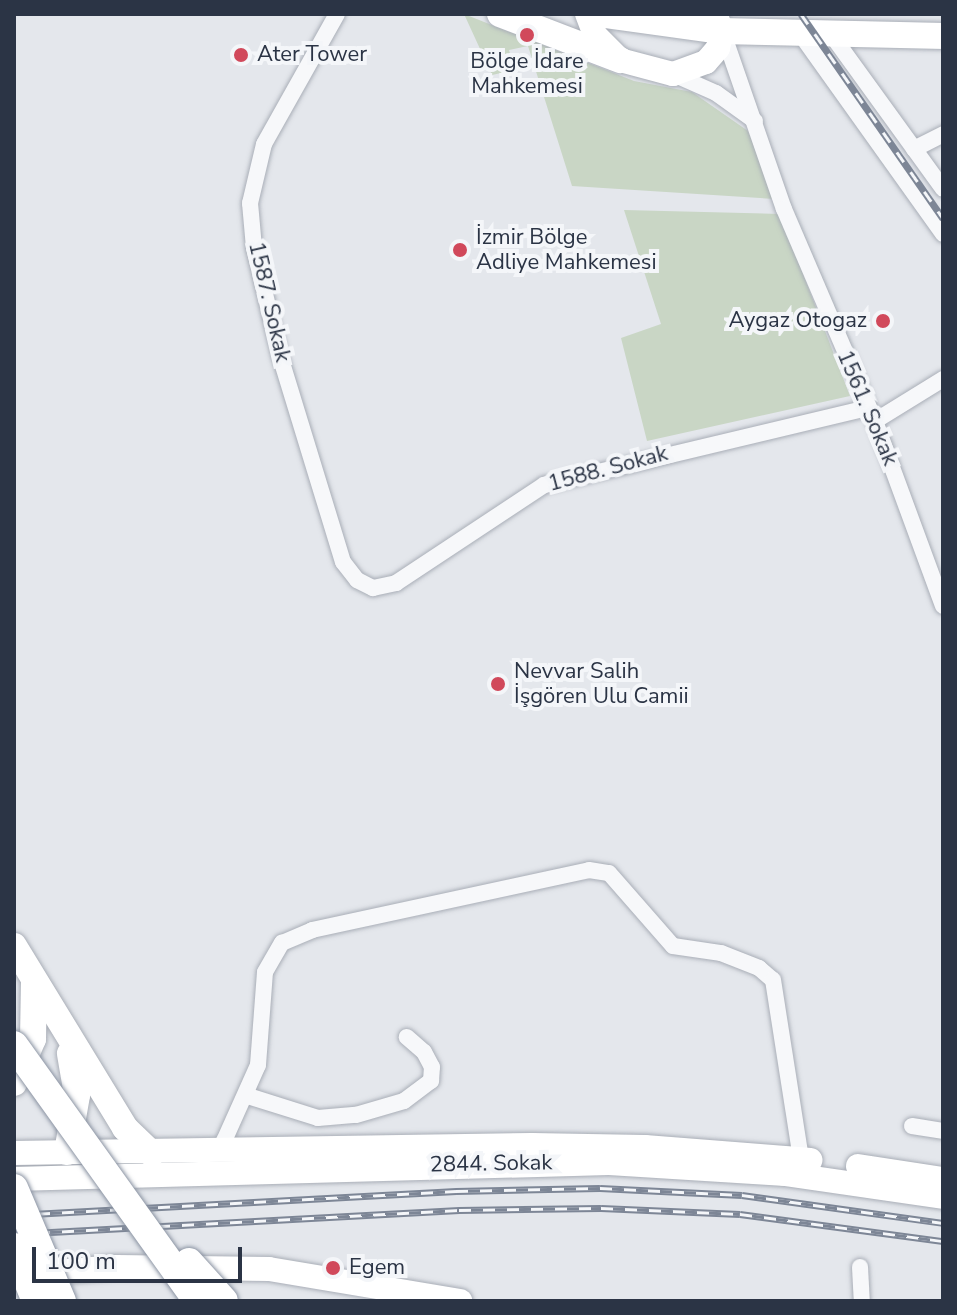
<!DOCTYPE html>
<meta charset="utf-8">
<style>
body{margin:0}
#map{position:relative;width:957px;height:1315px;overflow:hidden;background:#e4e7ec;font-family:"Nunito Sans",sans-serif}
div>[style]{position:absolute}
.green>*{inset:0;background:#c9d6c5}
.roads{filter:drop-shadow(0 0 2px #a9aeb7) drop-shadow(0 0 2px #a9aeb7)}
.minor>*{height:16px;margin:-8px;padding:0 8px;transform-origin:8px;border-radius:8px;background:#f7f8fa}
.secondary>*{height:24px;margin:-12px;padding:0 12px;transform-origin:12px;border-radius:12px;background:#fff}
.primary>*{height:26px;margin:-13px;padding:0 13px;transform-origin:13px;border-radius:13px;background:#fff}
.rail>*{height:7px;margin-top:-3.5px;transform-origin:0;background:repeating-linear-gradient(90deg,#f4f6f9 0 12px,#7d8696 0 24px);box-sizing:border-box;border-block:2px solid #7d8696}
.bridges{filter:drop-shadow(0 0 2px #8b94a3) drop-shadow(0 0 2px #8b94a3)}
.trunk-bridge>*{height:28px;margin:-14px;padding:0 14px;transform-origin:14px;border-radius:14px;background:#fff}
.dots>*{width:22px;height:22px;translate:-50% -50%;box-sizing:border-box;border:4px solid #f4f6f9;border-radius:50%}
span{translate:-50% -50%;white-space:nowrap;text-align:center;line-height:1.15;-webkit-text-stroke:8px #f4f6f9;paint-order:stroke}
.poi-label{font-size:22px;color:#2b3445}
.left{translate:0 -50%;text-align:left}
.right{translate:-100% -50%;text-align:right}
.street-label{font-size:22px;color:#2b3445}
.frame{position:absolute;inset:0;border:16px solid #2b3445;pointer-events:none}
.scale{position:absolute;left:32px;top:1247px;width:210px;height:36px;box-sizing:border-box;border:4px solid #2b3445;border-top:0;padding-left:10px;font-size:24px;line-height:28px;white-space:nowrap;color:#2b3445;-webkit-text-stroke:6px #f4f6f9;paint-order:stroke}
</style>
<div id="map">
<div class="green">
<div style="clip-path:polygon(464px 14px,634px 81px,692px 92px,748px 131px,775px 199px,572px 186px,528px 46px,509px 50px,515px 70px,492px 75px)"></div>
<div style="clip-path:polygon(624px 210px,780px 214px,850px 396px,647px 441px,621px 338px,661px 324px)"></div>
</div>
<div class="roads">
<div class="minor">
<div style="left:337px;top:14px;width:149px;rotate:119.3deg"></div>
<div style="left:264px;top:144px;width:61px;rotate:103.3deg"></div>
<div style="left:250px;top:203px;width:45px;rotate:84.9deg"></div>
<div style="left:254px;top:248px;width:111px;rotate:76.5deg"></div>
<div style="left:280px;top:356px;width:215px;rotate:73deg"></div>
<div style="left:343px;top:562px;width:23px;rotate:52deg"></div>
<div style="left:357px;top:580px;width:18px;rotate:27deg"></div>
<div style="left:373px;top:588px;width:24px;rotate:-12deg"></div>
<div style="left:396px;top:583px;width:178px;rotate:-33.5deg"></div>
<div style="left:544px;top:485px;width:333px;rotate:-13.4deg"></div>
<div style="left:799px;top:32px;width:248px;rotate:54.5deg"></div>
<div style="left:723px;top:33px;width:186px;rotate:70.9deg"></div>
<div style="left:784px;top:209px;width:231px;rotate:66.8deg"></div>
<div style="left:875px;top:421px;width:197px;rotate:69.8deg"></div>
<div style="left:831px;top:34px;width:191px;rotate:54.1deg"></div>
<div style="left:673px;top:74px;width:47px;rotate:23.8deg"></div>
<div style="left:716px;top:93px;width:48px;rotate:35.7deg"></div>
<div style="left:914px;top:149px;width:33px;rotate:-27deg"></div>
<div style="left:875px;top:421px;width:80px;rotate:-31.7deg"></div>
<div style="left:248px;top:1096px;width:73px;rotate:17.4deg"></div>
<div style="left:318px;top:1118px;width:38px;rotate:-5deg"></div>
<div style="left:356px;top:1115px;width:50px;rotate:-16.3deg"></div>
<div style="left:404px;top:1101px;width:34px;rotate:-37deg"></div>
<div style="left:431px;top:1081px;width:14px;rotate:-86deg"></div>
<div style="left:432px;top:1067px;width:17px;rotate:-118deg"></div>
<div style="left:424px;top:1052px;width:23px;rotate:-139deg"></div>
<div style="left:912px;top:1126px;width:31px;rotate:9deg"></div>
<div style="left:224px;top:1153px;width:12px;rotate:-90deg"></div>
<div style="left:224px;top:1141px;width:83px;rotate:-65.9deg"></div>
<div style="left:258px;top:1065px;width:93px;rotate:-85.7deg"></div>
<div style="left:265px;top:972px;width:34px;rotate:-60deg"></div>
<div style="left:282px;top:943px;width:33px;rotate:-23deg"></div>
<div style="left:312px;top:930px;width:283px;rotate:-12.2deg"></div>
<div style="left:589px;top:870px;width:20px;rotate:9deg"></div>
<div style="left:609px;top:873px;width:97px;rotate:48.8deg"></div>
<div style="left:673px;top:946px;width:49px;rotate:8.3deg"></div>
<div style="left:721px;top:953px;width:41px;rotate:21.5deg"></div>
<div style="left:759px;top:968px;width:18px;rotate:41deg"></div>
<div style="left:773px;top:980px;width:181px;rotate:81.1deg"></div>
<div style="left:860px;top:1267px;width:34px;rotate:87deg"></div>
</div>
<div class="secondary">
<div style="left:587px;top:14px;width:22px;rotate:69deg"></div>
<div style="left:595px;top:35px;width:35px;rotate:45deg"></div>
<div style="left:620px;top:60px;width:55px;rotate:14.8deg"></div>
<div style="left:673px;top:74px;width:35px;rotate:-20deg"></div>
<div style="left:706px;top:62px;width:18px;rotate:-49deg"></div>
<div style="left:718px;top:48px;width:17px;rotate:-77deg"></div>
<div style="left:722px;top:31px;width:18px;rotate:-112deg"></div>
<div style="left:14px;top:1153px;width:518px;rotate:-0.88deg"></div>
<div style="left:532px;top:1145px;width:113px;rotate:1deg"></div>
<div style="left:645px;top:1147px;width:166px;rotate:4.5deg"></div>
<div style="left:858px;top:1166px;width:86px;rotate:8.7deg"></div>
<div style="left:14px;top:1179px;width:595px;rotate:-1.54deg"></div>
<div style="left:609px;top:1163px;width:177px;rotate:3.6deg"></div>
<div style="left:786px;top:1174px;width:159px;rotate:8.3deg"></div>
<div style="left:32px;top:1274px;width:85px;rotate:-4.7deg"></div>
<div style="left:117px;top:1267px;width:152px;rotate:0.8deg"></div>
<div style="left:269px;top:1269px;width:194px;rotate:9.5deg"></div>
</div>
<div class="primary">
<div style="left:500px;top:14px;width:129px;rotate:21deg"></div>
<div style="left:599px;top:14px;width:124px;rotate:7.9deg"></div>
<div style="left:722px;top:31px;width:221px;rotate:1.3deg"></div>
<div style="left:14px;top:946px;width:213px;rotate:58.6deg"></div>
<div style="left:125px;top:1128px;width:37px;rotate:44deg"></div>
<div style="left:14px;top:1083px;width:48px;rotate:-66.6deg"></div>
<div style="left:33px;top:1039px;width:56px;rotate:-89deg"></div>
<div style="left:67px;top:1152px;width:58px;rotate:-80deg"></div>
<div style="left:77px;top:1095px;width:42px;rotate:-99.7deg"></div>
</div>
</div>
<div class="rail">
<div style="left:801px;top:14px;width:249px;rotate:55.2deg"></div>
<div style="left:14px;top:1215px;width:443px;rotate:-3.1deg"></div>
<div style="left:456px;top:1191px;width:144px;rotate:-1.2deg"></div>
<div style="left:600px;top:1188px;width:142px;rotate:2.8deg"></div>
<div style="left:742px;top:1195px;width:203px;rotate:7.9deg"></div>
<div style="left:14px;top:1234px;width:446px;rotate:-3.1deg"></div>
<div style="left:459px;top:1210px;width:142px;rotate:-0.8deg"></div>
<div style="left:601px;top:1208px;width:139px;rotate:2.5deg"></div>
<div style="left:740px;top:1214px;width:205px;rotate:7.6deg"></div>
</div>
<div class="bridges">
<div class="trunk-bridge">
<div style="left:14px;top:1045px;width:315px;rotate:54.4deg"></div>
<div style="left:14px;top:1188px;width:123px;rotate:67deg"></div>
<div style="left:14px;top:1247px;width:51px;rotate:68deg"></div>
<div style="left:189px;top:1262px;width:52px;rotate:48.1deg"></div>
</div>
</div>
<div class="dots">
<div style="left:527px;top:35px;background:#d1495b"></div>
<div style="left:241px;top:55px;background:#d1495b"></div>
<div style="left:460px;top:250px;background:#d1495b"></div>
<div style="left:883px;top:321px;background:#d1495b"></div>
<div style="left:498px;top:684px;background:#d1495b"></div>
<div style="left:333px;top:1268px;background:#d1495b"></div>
</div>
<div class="poi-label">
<span class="left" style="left:257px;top:55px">Ater Tower</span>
<span style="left:527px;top:74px">Bölge İdare<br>Mahkemesi</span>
<span class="left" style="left:476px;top:250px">İzmir Bölge<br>Adliye Mahkemesi</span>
<span class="right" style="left:867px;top:321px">Aygaz Otogaz</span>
<span class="left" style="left:514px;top:684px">Nevvar Salih<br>İşgören Ulu Camii</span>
<span class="left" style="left:349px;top:1268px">Egem</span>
</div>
<div class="street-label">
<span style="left:269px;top:302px;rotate:77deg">1587. Sokak</span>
<span style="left:867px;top:408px;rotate:67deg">1561. Sokak</span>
<span style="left:608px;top:469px;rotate:-15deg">1588. Sokak</span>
<span style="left:491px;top:1164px;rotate:-1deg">2844. Sokak</span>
</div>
<div class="frame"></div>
<div class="scale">100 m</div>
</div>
